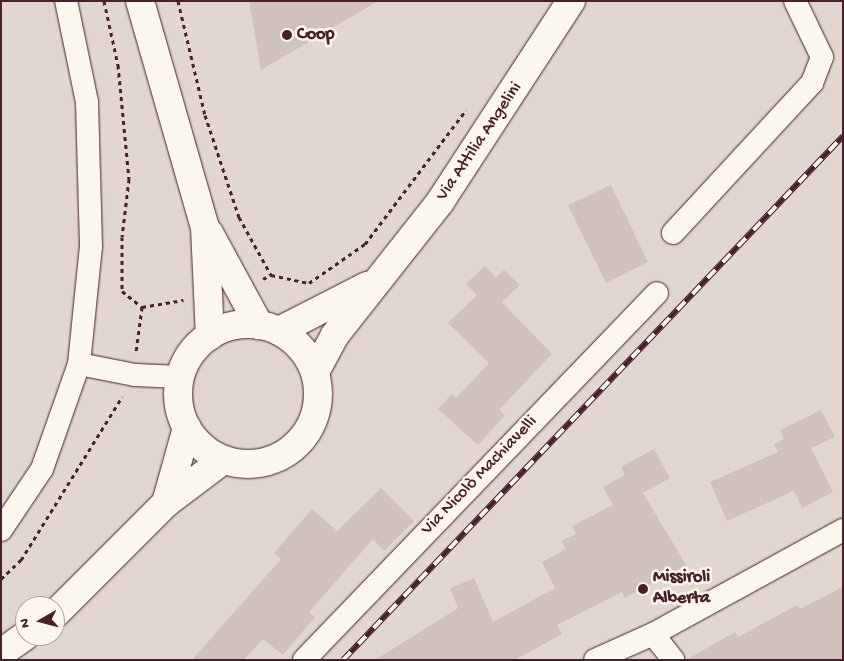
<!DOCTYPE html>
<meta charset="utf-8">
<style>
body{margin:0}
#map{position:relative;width:844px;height:661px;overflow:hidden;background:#fbf7ec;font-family:"Gochi Hand",sans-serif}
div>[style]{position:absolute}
.green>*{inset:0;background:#e2d7d0}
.building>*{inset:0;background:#cfc2bc}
.path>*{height:3px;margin-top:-1.5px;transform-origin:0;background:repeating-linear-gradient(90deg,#4a1f2b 0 4px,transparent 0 8px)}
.roads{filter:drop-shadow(0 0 1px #4a1f2b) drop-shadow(0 0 1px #4a1f2b)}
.minor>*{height:22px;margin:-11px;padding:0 11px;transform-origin:11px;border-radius:11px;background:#fbf7ec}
.tertiary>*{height:28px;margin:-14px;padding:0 14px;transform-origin:14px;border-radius:14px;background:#fbf7ec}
.tertiary>.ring{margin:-14px;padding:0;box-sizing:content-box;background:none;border:28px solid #fbf7ec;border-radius:50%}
.rail>*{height:5.5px;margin-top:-2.75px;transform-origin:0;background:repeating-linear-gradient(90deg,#fbf7ec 0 11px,#4a1f2b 0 22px);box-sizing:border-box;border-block:1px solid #4a1f2b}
.dots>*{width:14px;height:14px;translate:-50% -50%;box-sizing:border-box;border:2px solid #fbf7ec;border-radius:50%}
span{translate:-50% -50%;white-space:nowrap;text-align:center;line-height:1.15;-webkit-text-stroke:5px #fbf7ec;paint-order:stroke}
.poi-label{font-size:18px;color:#4a1f2b;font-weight:700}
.left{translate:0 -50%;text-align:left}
.street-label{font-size:18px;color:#4a1f2b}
.frame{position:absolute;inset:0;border:2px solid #4a1f2b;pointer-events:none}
.north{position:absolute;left:15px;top:596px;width:50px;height:50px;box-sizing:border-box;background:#fbf7ec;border:1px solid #b4a19f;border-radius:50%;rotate:262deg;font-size:14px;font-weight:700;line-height:20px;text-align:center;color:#4a1f2b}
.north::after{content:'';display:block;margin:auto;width:18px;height:22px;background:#4a1f2b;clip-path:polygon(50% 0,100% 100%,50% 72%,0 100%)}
</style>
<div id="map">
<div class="green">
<div style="clip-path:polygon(evenodd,1px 1px,843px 1px,843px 660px,1px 660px,1px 1px,25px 606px,55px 606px,55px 636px,25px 636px,25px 606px)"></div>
</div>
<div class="building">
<div style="clip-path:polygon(249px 1px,378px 1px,261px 70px)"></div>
<div style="clip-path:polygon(611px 185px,648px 262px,606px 283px,568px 205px)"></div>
<div style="clip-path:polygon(485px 266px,496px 277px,504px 270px,520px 285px,502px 302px,552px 354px,499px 410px,505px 415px,478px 445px,438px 409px,452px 394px,456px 398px,489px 363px,448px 323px,477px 295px,466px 284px)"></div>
<div style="clip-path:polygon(821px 410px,835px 437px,811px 448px,833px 492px,802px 508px,794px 491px,727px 521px,710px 482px,778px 452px,774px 444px,784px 439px,780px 430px)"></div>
<div style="clip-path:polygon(654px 449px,670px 478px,643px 493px,686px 565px,625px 598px,622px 592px,557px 625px,562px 634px,515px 660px,375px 660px,458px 608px,450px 588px,474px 578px,493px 622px,555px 588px,542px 562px,566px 549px,561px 541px,576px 534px,572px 526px,613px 505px,603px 487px,625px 475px,621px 467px)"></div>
<div style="clip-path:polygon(381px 488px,414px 521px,384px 551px,373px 539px,309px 612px,315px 617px,283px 655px,263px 639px,244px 660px,192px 660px,281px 559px,274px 553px,312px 509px,337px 531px)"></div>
<div style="clip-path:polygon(843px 587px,843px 660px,686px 660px,735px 632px,738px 637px,797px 605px,800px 609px)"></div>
</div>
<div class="path">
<div style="left:104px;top:1px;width:66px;rotate:77.7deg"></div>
<div style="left:118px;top:65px;width:115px;rotate:84.5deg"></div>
<div style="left:129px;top:179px;width:58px;rotate:96.9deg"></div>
<div style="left:122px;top:237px;width:54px;rotate:90deg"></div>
<div style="left:122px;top:291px;width:26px;rotate:39deg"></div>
<div style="left:142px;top:307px;width:45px;rotate:97.6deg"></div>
<div style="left:178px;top:1px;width:117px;rotate:76.7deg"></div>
<div style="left:205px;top:115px;width:108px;rotate:71.6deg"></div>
<div style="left:239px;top:217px;width:66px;rotate:61.1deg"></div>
<div style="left:263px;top:279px;width:9px;rotate:-27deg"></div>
<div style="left:271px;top:275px;width:39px;rotate:12deg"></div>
<div style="left:309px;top:283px;width:68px;rotate:-34.9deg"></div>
<div style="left:365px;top:244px;width:168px;rotate:-53deg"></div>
<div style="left:142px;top:307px;width:42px;rotate:-9.7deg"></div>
<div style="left:1px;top:579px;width:28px;rotate:-44deg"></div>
<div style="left:21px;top:560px;width:192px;rotate:-58.2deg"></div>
</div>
<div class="roads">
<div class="minor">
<div style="left:673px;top:233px;width:205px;rotate:-47.2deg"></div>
<div style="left:812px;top:83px;width:28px;rotate:-69deg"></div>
<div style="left:822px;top:57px;width:62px;rotate:-115.7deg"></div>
<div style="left:79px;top:364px;width:57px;rotate:11.1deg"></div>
<div style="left:135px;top:375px;width:45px;rotate:2.5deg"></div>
<div style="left:1px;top:530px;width:73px;rotate:-56.1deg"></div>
<div style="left:42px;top:469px;width:111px;rotate:-70.6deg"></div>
<div style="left:79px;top:364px;width:119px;rotate:-84.2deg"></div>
<div style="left:91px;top:246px;width:144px;rotate:-91.6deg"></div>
<div style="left:87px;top:102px;width:103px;rotate:-101.7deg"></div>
<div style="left:653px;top:634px;width:33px;rotate:52deg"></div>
<div style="left:304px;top:660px;width:509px;rotate:-46.11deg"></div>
<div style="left:595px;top:660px;width:64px;rotate:-24.1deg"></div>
<div style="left:653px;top:634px;width:217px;rotate:-28.7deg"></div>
</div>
<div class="tertiary">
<div style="left:140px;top:1px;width:235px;rotate:74deg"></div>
<div style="left:205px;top:227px;width:109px;rotate:87.4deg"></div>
<div style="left:209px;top:233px;width:105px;rotate:61.5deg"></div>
<div class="ring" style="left:178px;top:324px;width:112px;height:112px"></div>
<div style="left:279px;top:331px;width:99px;rotate:-27.1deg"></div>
<div style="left:315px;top:372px;width:42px;rotate:-61.6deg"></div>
<div style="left:335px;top:335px;width:169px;rotate:-51.7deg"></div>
<div style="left:440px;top:202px;width:240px;rotate:-56.9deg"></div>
<div style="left:166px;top:503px;width:78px;rotate:-74.4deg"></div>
<div style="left:55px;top:614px;width:157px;rotate:-45deg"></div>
<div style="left:166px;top:503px;width:71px;rotate:-37deg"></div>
<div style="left:1px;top:653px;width:29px;rotate:-35deg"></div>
</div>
</div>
<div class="rail">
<div style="left:343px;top:660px;width:724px;rotate:-46.34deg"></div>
</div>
<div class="dots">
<div style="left:287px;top:35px;background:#4a1f2b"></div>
<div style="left:643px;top:589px;background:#4a1f2b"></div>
</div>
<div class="poi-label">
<span class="left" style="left:297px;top:35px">Coop</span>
<span class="left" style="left:653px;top:589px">Missiroli<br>Alberta</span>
</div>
<div class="street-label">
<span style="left:480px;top:142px;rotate:-56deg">Via Attilia Angelini</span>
<span style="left:480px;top:476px;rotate:-46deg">Via Nicolò Machiavelli</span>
</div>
<div class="frame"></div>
<div class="north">N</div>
</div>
